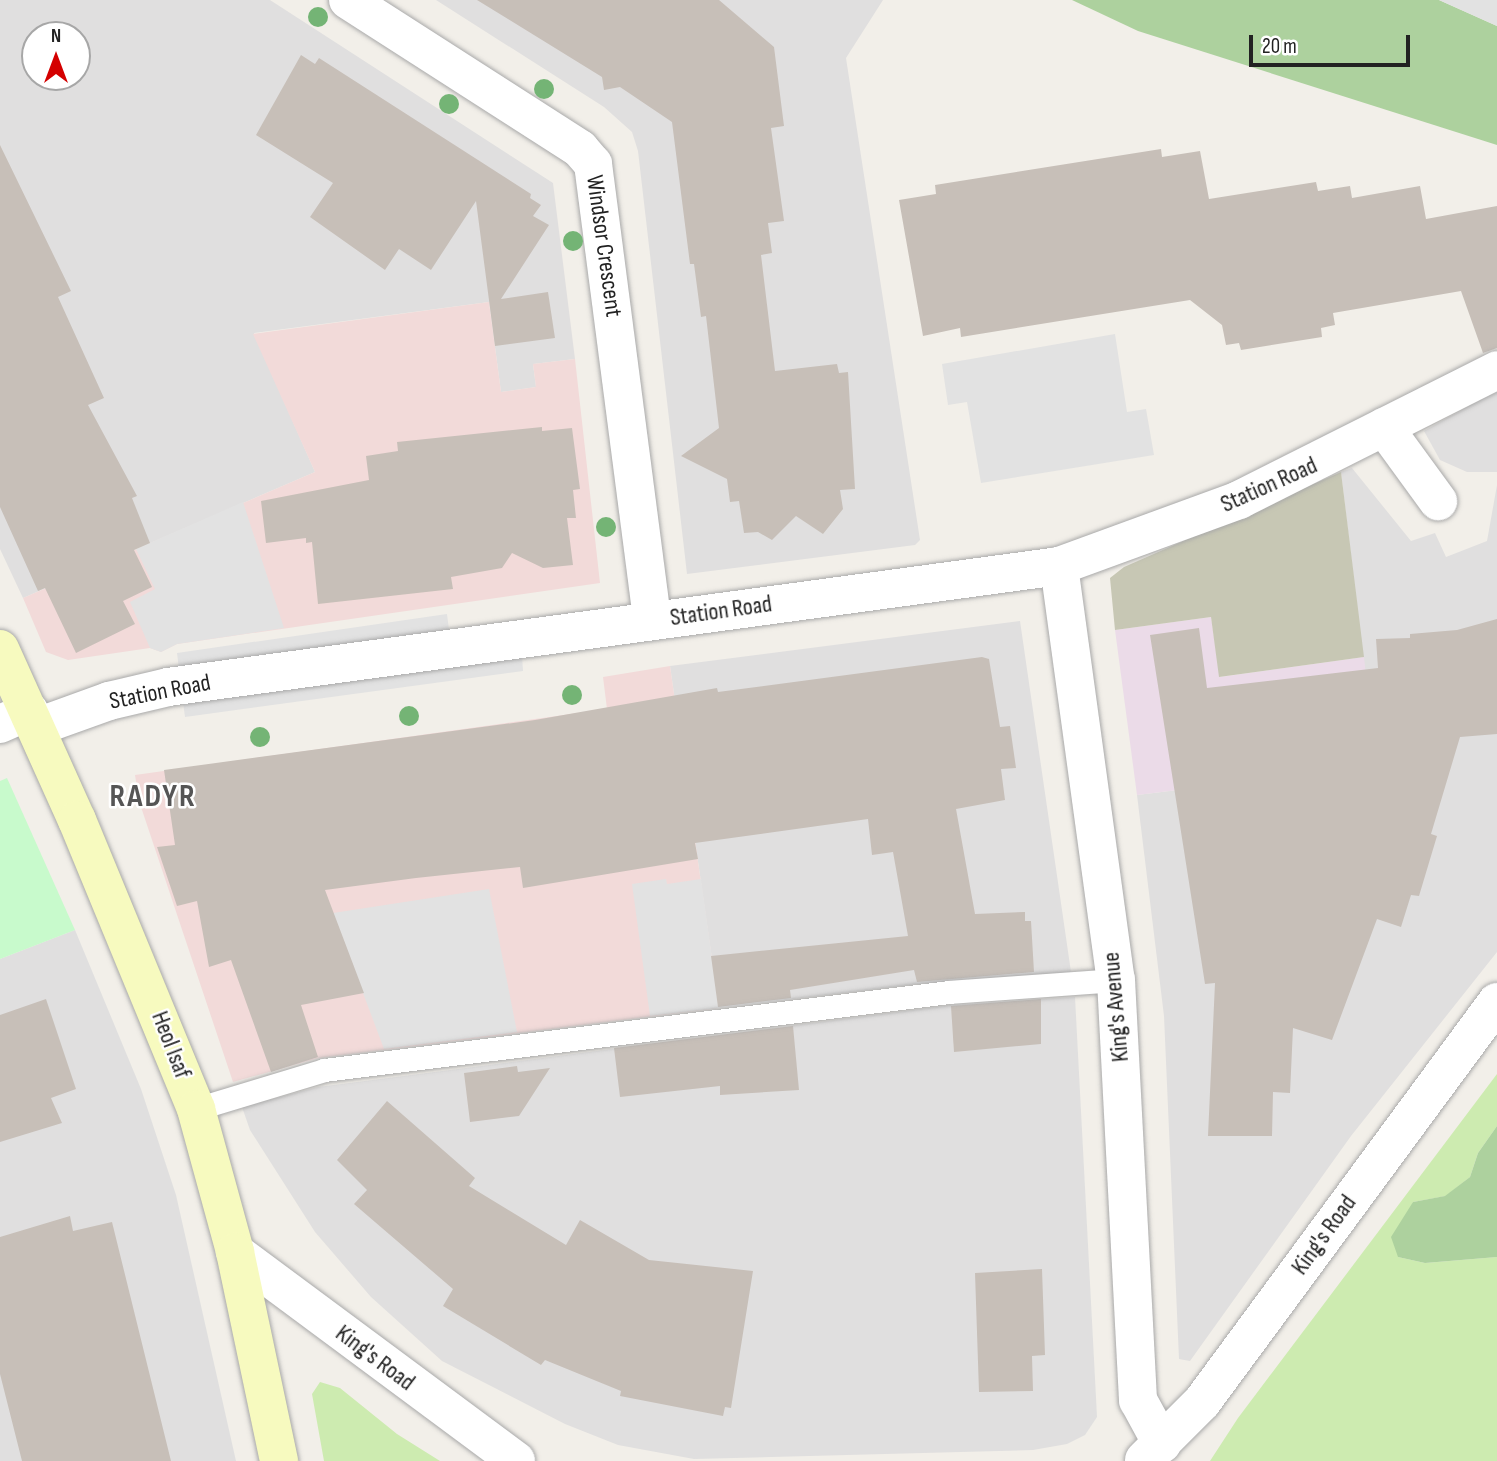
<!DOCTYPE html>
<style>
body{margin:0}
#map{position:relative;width:1497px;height:1461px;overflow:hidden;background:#f2efe9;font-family:"Sofia Sans Condensed",sans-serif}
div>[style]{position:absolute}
.residential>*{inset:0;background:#e0dfdf}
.commercial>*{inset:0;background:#f2dad9}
.industrial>*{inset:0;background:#ebdbe8}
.construction>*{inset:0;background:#c7c7b4}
.grass>*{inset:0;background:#cdebb0}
.forest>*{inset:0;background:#add19e}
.park>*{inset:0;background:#c8facc}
.parking>*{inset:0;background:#e2e2e2}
.building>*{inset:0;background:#c7bfb8}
.roads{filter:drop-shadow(0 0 2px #a9a9a9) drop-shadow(0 0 2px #a9a9a9)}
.lane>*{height:23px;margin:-11.5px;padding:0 11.5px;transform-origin:11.5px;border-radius:11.5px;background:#fff}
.street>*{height:38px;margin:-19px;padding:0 19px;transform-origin:19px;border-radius:19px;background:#fff}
.secondary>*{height:38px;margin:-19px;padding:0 19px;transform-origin:19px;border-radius:19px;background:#f7fabf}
.trees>*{width:20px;height:20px;margin:-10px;border-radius:50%;background:#74b475}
span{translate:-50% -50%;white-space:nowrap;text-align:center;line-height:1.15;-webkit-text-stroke:5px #fff;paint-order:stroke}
.street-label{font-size:24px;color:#222}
.district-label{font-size:32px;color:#555;font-weight:700;letter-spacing:2px}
.north{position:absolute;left:21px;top:21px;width:70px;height:70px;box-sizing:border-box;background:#fff;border:2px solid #a7a7a7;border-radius:50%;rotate:0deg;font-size:19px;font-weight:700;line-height:28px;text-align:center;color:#222}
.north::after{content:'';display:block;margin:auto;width:24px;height:32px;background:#d40000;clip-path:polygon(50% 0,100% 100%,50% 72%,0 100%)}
.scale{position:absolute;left:1249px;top:35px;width:161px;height:32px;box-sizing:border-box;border:4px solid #222;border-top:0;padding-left:9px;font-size:21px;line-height:24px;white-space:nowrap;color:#222;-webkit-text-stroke:5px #fff;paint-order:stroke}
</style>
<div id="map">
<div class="residential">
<div style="clip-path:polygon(evenodd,0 0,270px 0,553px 183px,575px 359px,533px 364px,536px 387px,501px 392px,489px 302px,254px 333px,315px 472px,23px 598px,0 549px,0 0,35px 35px,77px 35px,77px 77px,35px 77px,35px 35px)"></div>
<div style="clip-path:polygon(436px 0,883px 0,846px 58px,920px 540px,915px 545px,687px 574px,638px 151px,632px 132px,604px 107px)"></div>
<div style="clip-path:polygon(1497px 390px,1497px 472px,1467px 472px,1440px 460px,1424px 431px)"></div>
<div style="clip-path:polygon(1352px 468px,1411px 541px,1435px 533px,1446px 557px,1487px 541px,1497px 485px,1497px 952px,1351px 1136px,1190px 1361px,1179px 1359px,1164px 1016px,1137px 795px,1376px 766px,1341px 472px)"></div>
<div style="clip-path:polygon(1020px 621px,1071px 972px,917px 984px,719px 1008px,670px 666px)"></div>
<div style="clip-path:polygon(75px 930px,141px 1089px,176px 1195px,236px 1461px,0 1461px,0 959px)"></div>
<div style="clip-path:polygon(1075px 997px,1097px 1417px,1085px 1435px,1067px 1444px,1033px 1450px,694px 1459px,618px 1445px,565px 1424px,442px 1361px,371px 1297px,315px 1232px,250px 1130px,242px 1107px,318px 1087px,952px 1005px)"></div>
</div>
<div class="commercial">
<div style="clip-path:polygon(489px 302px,501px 392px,536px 387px,533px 364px,575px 359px,600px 583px,177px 644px,161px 652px,150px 648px,68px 660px,46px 652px,23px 598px,315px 472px,253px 334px)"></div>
<div style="clip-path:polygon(670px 666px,719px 1008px,319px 1058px,233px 1082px,139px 801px,135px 775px,607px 709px,603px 677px)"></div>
</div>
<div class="industrial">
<div style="clip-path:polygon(1211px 617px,1220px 677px,1364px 657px,1376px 766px,1137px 795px,1115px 630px)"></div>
</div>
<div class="construction">
<div style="clip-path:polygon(1341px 472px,1364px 657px,1219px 677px,1211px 617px,1115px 630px,1110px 578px,1124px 567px)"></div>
</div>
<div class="grass">
<div style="clip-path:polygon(1497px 1074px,1497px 1126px,1478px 1153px,1470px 1177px,1446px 1196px,1413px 1202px,1398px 1257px,1425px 1263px,1497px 1257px,1497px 1461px,1210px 1461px,1238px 1418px)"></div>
<div style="clip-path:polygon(320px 1382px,340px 1388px,397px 1434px,440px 1461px,324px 1461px,312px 1394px)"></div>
</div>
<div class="forest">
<div style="clip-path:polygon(1072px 0,1439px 0,1497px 26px,1497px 145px,1138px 31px)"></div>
<div style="clip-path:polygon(1497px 1126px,1497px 1257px,1425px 1263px,1398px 1257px,1391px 1237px,1413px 1202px,1445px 1196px,1470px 1177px,1478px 1153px)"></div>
</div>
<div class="park">
<div style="clip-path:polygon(7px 778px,75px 930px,0 959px,0 781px)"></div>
</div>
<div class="parking">
<div style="clip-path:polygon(1439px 0,1497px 0,1497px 26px)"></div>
<div style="clip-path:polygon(1115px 334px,1127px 412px,1146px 409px,1154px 455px,981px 483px,967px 402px,948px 405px,942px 364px)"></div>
<div style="clip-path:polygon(243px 502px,284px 628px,177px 644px,161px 652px,150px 648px,130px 602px,155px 589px,136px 549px)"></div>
<div style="clip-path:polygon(447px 614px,449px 630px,179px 669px,177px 653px)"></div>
<div style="clip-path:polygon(522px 656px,523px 671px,185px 717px,183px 702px)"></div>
<div style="clip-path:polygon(666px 879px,667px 884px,701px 879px,719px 1008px,650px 1016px,632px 884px)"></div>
<div style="clip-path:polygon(489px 889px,517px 1032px,384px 1049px,333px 913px)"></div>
</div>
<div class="building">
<div style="clip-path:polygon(477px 0,719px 0,774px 47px,784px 126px,771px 128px,784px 221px,768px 223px,772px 253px,761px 255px,775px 371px,837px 364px,839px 373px,848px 372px,855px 489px,840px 490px,843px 509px,823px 534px,796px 516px,772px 540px,758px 532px,744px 533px,739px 501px,730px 502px,727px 479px,681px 456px,719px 428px,706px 316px,701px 317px,694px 264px,690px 264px,672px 122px,620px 87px,604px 90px,602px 77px)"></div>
<div style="clip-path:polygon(301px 55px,315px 64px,319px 58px,531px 194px,530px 198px,541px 205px,533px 216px,549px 225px,501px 299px,548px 292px,555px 338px,495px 346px,476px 201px,431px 270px,399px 249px,385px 270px,310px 217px,333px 183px,256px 135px)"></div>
<div style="clip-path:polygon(0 145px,71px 291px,58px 297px,104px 398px,88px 405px,137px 496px,132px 498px,150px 543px,134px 550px,152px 587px,123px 601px,135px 624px,76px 653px,45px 588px,38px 591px,0 507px)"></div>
<div style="clip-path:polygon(1161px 149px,1162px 157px,1200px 151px,1209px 199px,1316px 182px,1318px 191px,1350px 186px,1352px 198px,1420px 186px,1426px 219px,1497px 206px,1497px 348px,1483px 353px,1461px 291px,1333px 313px,1335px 325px,1321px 328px,1322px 337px,1241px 350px,1239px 343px,1226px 345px,1222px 325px,1190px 300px,961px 337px,960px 328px,923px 336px,899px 200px,936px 194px,935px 185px)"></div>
<div style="clip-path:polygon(542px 427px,542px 431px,572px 428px,580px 489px,573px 490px,576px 518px,567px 518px,573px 565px,543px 568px,512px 553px,502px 568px,451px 577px,453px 589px,318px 604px,312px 542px,306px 543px,306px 538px,266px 543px,261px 501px,369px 480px,366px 456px,398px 451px,397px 442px)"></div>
<div style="clip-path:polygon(1497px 619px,1497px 734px,1460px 737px,1431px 834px,1437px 836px,1419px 896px,1411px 895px,1401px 927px,1377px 919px,1332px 1040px,1293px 1028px,1290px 1093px,1273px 1092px,1272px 1136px,1208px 1136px,1215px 983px,1205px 984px,1150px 635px,1199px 628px,1207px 688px,1378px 668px,1376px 639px,1410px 638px,1410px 634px,1457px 630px)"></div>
<div style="clip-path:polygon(982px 657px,989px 659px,1000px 727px,1010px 726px,1016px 768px,1001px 769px,1005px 800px,956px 809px,975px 914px,1025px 912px,1025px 921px,1031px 921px,1034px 972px,917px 982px,914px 970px,790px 990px,791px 998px,718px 1007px,711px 956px,908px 936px,893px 852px,872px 855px,868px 819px,695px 843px,698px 859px,523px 888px,520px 867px,416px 878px,325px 890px,364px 993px,301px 1005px,318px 1057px,271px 1072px,231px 960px,209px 967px,197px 901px,177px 906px,157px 847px,175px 845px,164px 770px,535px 720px,717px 688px,718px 692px)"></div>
<div style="clip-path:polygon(46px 999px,76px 1089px,51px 1098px,62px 1123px,0 1142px,0 1015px)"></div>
<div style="clip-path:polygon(1041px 999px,1041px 1044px,954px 1052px,951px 1006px)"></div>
<div style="clip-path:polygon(793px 1026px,799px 1090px,720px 1095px,720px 1086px,620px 1097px,614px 1048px)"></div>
<div style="clip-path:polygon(517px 1066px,518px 1072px,550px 1068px,519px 1116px,470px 1122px,464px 1073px)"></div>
<div style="clip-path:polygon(387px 1101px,475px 1178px,469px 1186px,566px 1245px,580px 1220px,649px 1260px,753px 1271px,731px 1408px,725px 1407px,723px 1416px,620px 1396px,621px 1391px,545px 1360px,541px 1365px,443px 1306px,453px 1289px,354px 1204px,367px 1190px,337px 1160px)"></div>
<div style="clip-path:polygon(70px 1216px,73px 1231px,112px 1222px,171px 1461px,22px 1461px,0 1374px,0 1237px)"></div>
<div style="clip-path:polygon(1042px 1269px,1045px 1355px,1032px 1356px,1033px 1391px,979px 1392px,975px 1273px)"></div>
</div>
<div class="roads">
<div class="lane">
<div style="left:196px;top:1109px;width:134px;rotate:-16.9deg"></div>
<div style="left:324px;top:1070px;width:630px;rotate:-7.11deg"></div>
<div style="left:949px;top:992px;width:167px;rotate:-4.1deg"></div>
</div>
<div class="street">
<div style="left:348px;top:0;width:276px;rotate:32.7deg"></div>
<div style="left:580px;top:149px;width:20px;rotate:49deg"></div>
<div style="left:593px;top:164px;width:460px;rotate:82.6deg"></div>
<div style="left:1384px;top:427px;width:92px;rotate:53.9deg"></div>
<div style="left:1059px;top:566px;width:418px;rotate:82.2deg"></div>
<div style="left:1116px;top:980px;width:421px;rotate:87deg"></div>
<div style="left:1138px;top:1400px;width:50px;rotate:61.4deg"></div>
<div style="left:0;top:724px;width:32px;rotate:-24deg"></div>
<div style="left:37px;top:727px;width:77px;rotate:-19.9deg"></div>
<div style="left:109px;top:701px;width:61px;rotate:-13.3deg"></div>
<div style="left:168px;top:687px;width:899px;rotate:-7.73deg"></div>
<div style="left:1059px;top:566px;width:192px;rotate:-20.1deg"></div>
<div style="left:1239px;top:500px;width:289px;rotate:-26.7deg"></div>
<div style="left:235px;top:1252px;width:350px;rotate:36.6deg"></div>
<div style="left:1144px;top:1460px;width:82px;rotate:-45deg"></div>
<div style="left:1202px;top:1402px;width:497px;rotate:-53.6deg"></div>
</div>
<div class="secondary">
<div style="left:0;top:649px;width:188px;rotate:65.8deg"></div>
<div style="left:77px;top:820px;width:313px;rotate:67.6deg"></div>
<div style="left:196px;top:1109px;width:148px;rotate:74.7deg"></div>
<div style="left:235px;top:1252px;width:214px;rotate:78.1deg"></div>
</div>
</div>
<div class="trees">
<div style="left:318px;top:17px"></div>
<div style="left:544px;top:89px"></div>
<div style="left:449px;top:104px"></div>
<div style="left:573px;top:241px"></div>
<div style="left:606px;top:527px"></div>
<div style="left:572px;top:695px"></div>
<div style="left:409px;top:716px"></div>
<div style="left:260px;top:737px"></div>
</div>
<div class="street-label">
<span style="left:604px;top:246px;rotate:82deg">Windsor Crescent</span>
<span style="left:1269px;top:485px;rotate:-24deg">Station Road</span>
<span style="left:721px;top:611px;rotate:-8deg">Station Road</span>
<span style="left:160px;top:692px;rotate:-11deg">Station Road</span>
<span style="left:1116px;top:1007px;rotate:-95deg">King's Avenue</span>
<span style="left:171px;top:1045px;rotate:69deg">Heol Isaf</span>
<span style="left:1324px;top:1235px;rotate:-54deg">King's Road</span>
<span style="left:375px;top:1358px;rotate:37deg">King's Road</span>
</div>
<div class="district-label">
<span style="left:153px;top:797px">RADYR</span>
</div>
<div class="north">N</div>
<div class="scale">20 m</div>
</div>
